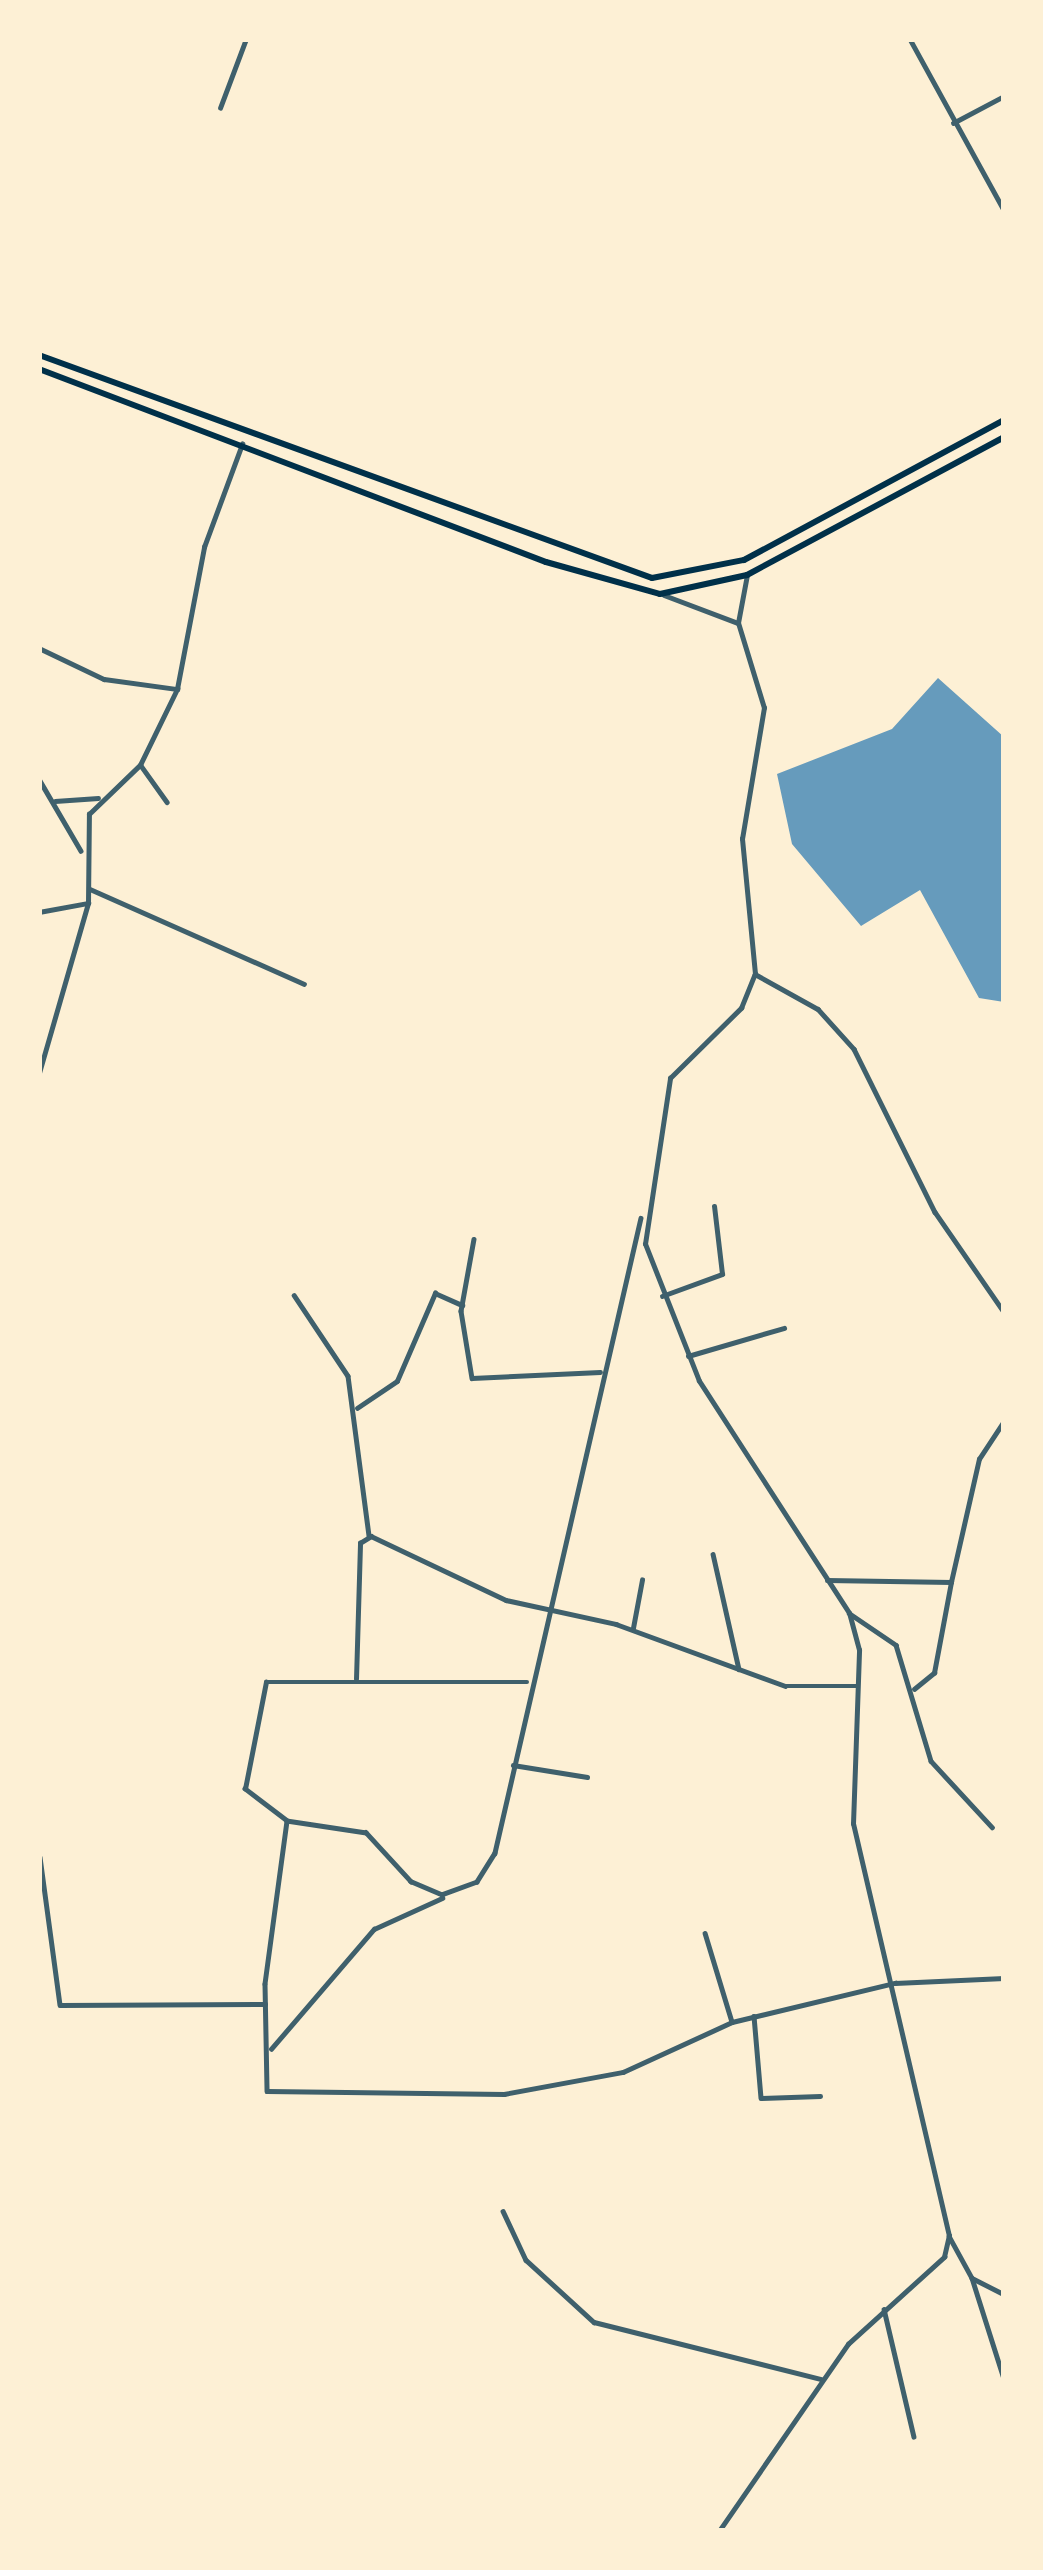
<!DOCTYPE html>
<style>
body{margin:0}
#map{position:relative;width:1043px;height:2570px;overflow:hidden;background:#fdf0d5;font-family:Inter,sans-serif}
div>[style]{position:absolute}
.water>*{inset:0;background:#669bbc}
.minor>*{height:4.5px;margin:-2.25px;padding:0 2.25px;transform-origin:2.25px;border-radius:2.25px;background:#3f606c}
.secondary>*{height:6px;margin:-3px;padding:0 3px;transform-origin:3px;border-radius:3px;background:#003049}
span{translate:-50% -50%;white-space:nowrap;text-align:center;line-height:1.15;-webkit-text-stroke:9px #fdf0d5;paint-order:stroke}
.frame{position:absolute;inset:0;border:42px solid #fdf0d5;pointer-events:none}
</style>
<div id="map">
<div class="water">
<div style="clip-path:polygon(938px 678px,1004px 737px,1004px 1002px,979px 998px,920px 890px,861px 926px,792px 844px,777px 774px,892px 729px)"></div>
</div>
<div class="minor">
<div style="left:910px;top:39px;width:195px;rotate:61.2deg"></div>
<div style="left:220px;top:108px;width:74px;rotate:-69.4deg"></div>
<div style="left:953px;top:123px;width:58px;rotate:-27.9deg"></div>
<div style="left:664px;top:595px;width:79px;rotate:20.7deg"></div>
<div style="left:39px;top:648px;width:72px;rotate:25.5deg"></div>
<div style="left:104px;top:679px;width:74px;rotate:7.8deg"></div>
<div style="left:177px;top:689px;width:145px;rotate:-79.2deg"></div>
<div style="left:204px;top:547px;width:110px;rotate:-69.7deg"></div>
<div style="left:142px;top:767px;width:43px;rotate:54.5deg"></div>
<div style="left:39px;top:779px;width:83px;rotate:59.7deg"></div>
<div style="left:55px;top:801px;width:43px;rotate:-4deg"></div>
<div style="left:90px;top:889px;width:234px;rotate:23.9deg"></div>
<div style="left:39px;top:912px;width:50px;rotate:-10.4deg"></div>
<div style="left:755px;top:974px;width:72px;rotate:29.1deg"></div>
<div style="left:818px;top:1009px;width:54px;rotate:48deg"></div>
<div style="left:854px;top:1049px;width:182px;rotate:63.6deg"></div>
<div style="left:935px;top:1212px;width:121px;rotate:55.4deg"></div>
<div style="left:39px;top:1073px;width:177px;rotate:-73.9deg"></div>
<div style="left:88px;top:903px;width:89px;rotate:-89.4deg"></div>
<div style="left:89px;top:814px;width:71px;rotate:-43.9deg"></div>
<div style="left:140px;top:765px;width:85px;rotate:-64deg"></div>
<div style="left:641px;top:1218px;width:652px;rotate:102.95deg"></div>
<div style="left:495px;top:1853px;width:34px;rotate:122deg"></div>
<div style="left:477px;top:1882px;width:37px;rotate:160deg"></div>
<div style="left:442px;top:1895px;width:34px;rotate:-157deg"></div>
<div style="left:411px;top:1882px;width:67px;rotate:-132.6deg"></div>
<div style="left:366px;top:1833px;width:80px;rotate:-171.4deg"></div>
<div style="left:287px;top:1821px;width:164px;rotate:97.7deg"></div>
<div style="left:265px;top:1984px;width:107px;rotate:88.9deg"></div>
<div style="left:267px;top:2091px;width:237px;rotate:0.7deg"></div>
<div style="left:504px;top:2094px;width:121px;rotate:-10.5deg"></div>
<div style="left:623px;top:2072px;width:120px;rotate:-24.6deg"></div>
<div style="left:732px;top:2022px;width:168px;rotate:-13.5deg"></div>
<div style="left:895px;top:1983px;width:109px;rotate:-2.6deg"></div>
<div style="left:474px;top:1239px;width:73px;rotate:100.2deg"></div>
<div style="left:461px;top:1311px;width:68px;rotate:80.7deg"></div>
<div style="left:472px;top:1378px;width:128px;rotate:-2.7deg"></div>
<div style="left:294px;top:1295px;width:97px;rotate:56.3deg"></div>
<div style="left:348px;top:1376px;width:161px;rotate:82.5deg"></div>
<div style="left:662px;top:1296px;width:64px;rotate:-20.1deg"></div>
<div style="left:722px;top:1274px;width:68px;rotate:-96.7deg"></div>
<div style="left:688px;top:1356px;width:100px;rotate:-16.3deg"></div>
<div style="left:357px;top:1408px;width:48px;rotate:-34deg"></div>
<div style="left:397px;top:1381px;width:96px;rotate:-66.6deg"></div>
<div style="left:435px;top:1293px;width:30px;rotate:24deg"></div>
<div style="left:713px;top:1554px;width:118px;rotate:77.3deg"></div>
<div style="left:827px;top:1580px;width:124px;rotate:0.9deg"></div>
<div style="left:951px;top:1582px;width:126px;rotate:-77.2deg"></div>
<div style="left:979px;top:1459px;width:45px;rotate:-56.7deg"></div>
<div style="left:849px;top:1613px;width:57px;rotate:34.2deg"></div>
<div style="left:896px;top:1645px;width:121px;rotate:73.2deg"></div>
<div style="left:931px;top:1761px;width:90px;rotate:47.3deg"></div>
<div style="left:633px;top:1628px;width:49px;rotate:-79.4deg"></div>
<div style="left:356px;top:1679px;width:136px;rotate:-88.3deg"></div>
<div style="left:360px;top:1543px;width:13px;rotate:-32deg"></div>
<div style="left:371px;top:1536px;width:149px;rotate:25.4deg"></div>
<div style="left:506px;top:1600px;width:113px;rotate:12.3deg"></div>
<div style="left:616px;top:1624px;width:180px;rotate:20.1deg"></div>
<div style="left:785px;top:1686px;width:71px"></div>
<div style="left:914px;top:1689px;width:26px;rotate:-39deg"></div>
<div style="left:934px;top:1673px;width:93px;rotate:-79.4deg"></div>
<div style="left:513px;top:1765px;width:75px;rotate:9.2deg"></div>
<div style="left:287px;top:1821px;width:53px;rotate:-142.7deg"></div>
<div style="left:245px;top:1789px;width:109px;rotate:-78.9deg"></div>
<div style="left:266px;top:1682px;width:261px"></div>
<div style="left:40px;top:1857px;width:149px;rotate:82.3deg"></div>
<div style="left:60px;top:2005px;width:205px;rotate:-0.3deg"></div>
<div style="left:705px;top:1933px;width:93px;rotate:73.1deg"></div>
<div style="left:754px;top:2016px;width:82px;rotate:85.1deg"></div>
<div style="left:761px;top:2098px;width:59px;rotate:-1.9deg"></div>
<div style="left:271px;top:2049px;width:158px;rotate:-49.4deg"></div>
<div style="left:374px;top:1929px;width:75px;rotate:-24.5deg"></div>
<div style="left:503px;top:2211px;width:54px;rotate:64.9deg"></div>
<div style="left:526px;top:2260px;width:92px;rotate:42.4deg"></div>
<div style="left:594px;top:2322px;width:234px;rotate:14.1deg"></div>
<div style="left:949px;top:2236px;width:48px;rotate:61.3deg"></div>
<div style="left:972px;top:2278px;width:36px;rotate:27deg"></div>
<div style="left:972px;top:2278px;width:106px;rotate:72.4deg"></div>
<div style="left:884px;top:2309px;width:131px;rotate:76.8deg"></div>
<div style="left:719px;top:2531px;width:227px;rotate:-55.4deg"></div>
<div style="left:848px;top:2344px;width:130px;rotate:-42.2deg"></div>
<div style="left:944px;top:2257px;width:22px;rotate:-77deg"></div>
<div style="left:949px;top:2236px;width:423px;rotate:-103.1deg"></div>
<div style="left:853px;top:1824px;width:174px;rotate:-88deg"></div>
<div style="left:859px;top:1650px;width:38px;rotate:-105deg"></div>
<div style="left:849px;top:1613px;width:276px;rotate:-122.9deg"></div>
<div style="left:699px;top:1381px;width:147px;rotate:-111.5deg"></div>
<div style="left:645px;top:1244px;width:168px;rotate:-81.4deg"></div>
<div style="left:670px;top:1078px;width:100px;rotate:-44.6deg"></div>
<div style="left:741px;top:1008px;width:37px;rotate:-68deg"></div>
<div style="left:755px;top:974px;width:136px;rotate:-95.5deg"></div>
<div style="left:742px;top:839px;width:133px;rotate:-80.5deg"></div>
<div style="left:764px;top:708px;width:89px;rotate:-107deg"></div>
<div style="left:738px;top:623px;width:49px;rotate:-79.4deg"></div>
</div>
<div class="secondary">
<div style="left:39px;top:355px;width:652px;rotate:19.99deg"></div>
<div style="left:652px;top:578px;width:94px;rotate:-11.1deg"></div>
<div style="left:744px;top:560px;width:295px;rotate:-28.3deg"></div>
<div style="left:39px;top:369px;width:542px;rotate:20.84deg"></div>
<div style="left:546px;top:562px;width:118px;rotate:15.7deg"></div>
<div style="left:660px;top:594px;width:89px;rotate:-12.3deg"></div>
<div style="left:747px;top:575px;width:292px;rotate:-28.2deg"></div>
</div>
<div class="frame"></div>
</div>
